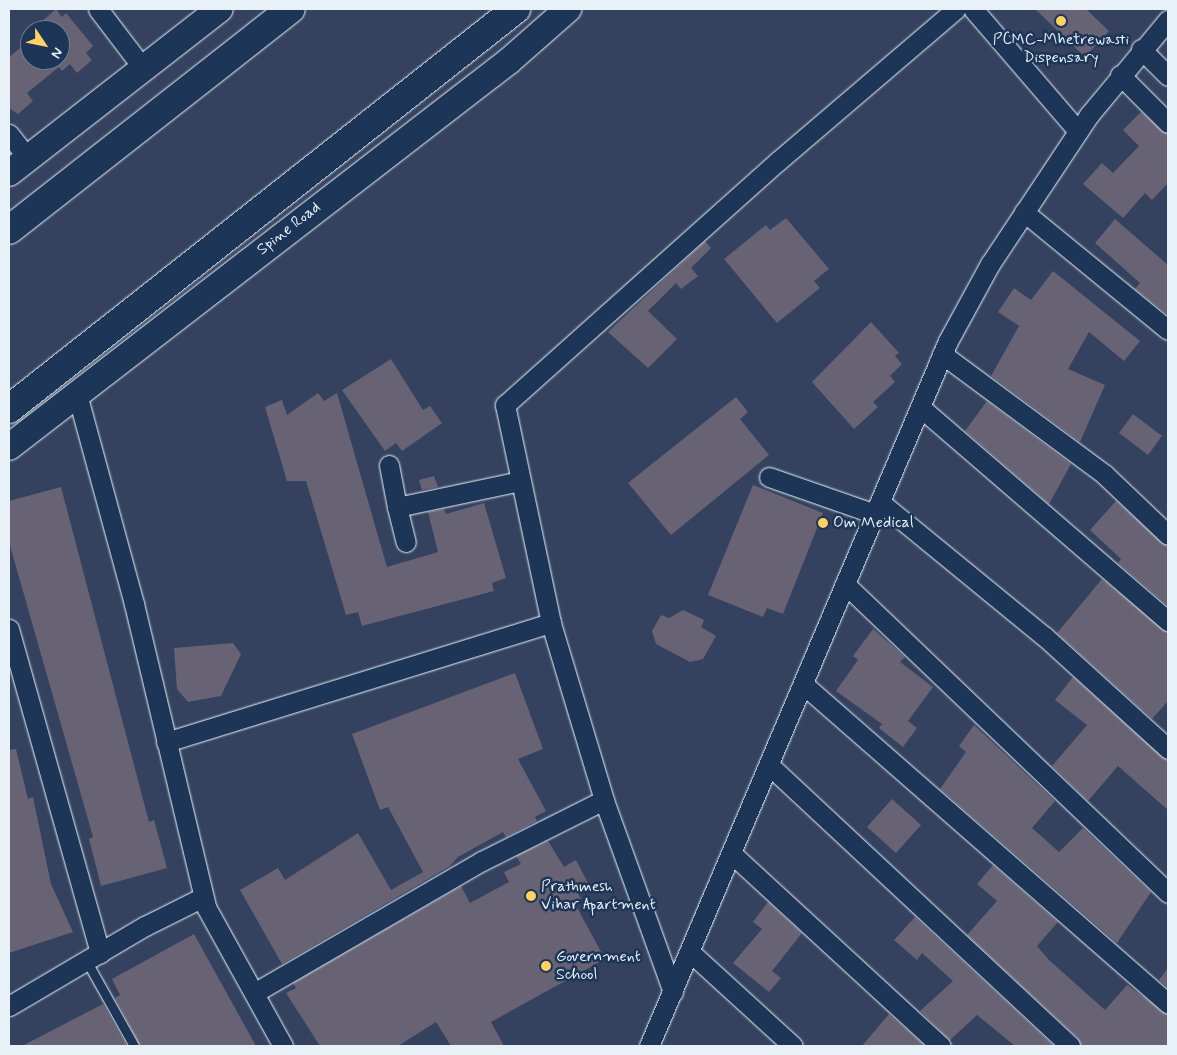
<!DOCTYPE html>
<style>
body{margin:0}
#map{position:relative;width:1177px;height:1055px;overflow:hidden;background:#344260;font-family:Mynerve,sans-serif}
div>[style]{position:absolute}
.building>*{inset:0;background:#686275}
.roads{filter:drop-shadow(0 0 1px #e8f1f8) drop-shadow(0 0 1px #e8f1f8)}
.lane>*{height:9px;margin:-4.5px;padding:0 4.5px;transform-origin:4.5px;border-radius:4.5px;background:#1d3557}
.street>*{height:19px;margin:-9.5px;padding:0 9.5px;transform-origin:9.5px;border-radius:9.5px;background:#1d3557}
.secondary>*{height:26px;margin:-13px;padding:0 13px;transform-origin:13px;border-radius:13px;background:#1d3557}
.primary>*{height:28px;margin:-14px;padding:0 14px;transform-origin:14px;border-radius:14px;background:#1d3557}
.dots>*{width:14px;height:14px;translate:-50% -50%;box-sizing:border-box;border:2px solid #1d3557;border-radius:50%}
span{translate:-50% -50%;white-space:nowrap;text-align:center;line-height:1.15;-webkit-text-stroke:5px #1d3557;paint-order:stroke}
.poi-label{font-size:16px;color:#e8f1f8}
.left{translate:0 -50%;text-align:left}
.street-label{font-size:16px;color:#e8f1f8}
.frame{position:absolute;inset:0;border:10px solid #e8f1f8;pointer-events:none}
.north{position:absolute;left:20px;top:20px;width:50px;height:50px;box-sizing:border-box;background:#1d3557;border:1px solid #6e8097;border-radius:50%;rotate:124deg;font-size:14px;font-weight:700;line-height:20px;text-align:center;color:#e8f1f8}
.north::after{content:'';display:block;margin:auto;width:18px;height:22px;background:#ffd166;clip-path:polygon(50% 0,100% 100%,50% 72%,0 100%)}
</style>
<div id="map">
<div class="building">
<div style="clip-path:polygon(56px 9px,62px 17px,66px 13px,93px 46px,86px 53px,92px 60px,77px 73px,70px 64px,62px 71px,59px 67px,27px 93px,33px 101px,18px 114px,9px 108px,9px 57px,30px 40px,30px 60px,60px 60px,60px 30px,43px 30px,40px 23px)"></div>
<div style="clip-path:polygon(1035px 9px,1086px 9px,1109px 31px,1085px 57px)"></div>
<div style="clip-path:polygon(1141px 112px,1168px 134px,1168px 183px,1152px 200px,1145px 193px,1123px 218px,1083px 184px,1102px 163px,1113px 173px,1139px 146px,1123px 130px)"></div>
<div style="clip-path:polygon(786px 218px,829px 269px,814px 281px,820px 288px,777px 323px,724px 259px,766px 225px,770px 230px)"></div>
<div style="clip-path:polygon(1115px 219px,1168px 265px,1168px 315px,1135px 289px,1140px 283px,1095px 243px)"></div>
<div style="clip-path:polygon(705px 241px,711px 248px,691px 268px,698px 276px,681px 289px,676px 283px,648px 311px,677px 339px,648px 368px,608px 332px)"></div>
<div style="clip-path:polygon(1053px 271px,1140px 341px,1124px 361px,1089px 332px,1068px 369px,1105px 385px,1080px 442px,991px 376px,1019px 326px,998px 312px,1014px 288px,1031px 300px)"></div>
<div style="clip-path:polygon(871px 322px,899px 353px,895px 356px,902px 364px,890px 376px,895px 382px,873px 402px,878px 407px,854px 429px,812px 382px)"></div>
<div style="clip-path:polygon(391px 359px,423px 410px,430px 406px,442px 423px,402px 451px,396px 443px,385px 451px,342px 390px)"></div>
<div style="clip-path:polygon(318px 393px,324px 401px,337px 393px,387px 567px,438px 552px,428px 512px,444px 509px,446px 514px,484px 503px,506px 578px,492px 583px,494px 591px,362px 626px,358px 612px,346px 615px,306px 481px,287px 481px,265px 407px,282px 400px,287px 415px)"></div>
<div style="clip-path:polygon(736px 397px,748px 412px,740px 419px,769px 455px,671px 535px,628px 483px)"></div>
<div style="clip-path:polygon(987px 401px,1071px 464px,1049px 504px,965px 431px)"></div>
<div style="clip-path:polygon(1133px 414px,1162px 436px,1148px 455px,1119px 433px)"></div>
<div style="clip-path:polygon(434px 476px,438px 487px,422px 490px,419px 480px)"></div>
<div style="clip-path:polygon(753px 485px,823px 513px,783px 614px,767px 608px,763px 617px,708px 595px)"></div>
<div style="clip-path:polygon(61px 487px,149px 822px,154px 820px,167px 868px,101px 886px,89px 839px,93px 837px,9px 542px,9px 501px)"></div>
<div style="clip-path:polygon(1116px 501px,1168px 546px,1168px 606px,1118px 563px,1121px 559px,1090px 530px)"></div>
<div style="clip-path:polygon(1102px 579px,1168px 632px,1168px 701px,1152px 719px,1057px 633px)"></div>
<div style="clip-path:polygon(683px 610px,704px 620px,701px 627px,716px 636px,703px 659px,690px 662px,656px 644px,652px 631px,661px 615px,669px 618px)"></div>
<div style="clip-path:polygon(873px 629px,905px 657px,900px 662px,933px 687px,908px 721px,917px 728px,903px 747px,879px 728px,882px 724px,836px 691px,858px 660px,853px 656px)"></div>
<div style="clip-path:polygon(233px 643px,241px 654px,221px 696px,188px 702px,177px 689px,174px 648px)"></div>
<div style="clip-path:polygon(515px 673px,543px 749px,518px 759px,546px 811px,535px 817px,537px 821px,506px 837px,503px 832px,458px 857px,450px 866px,282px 964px,240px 890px,278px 868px,285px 880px,358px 833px,391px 890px,423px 872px,388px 807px,380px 810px,352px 734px)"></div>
<div style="clip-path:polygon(1073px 677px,1168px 761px,1168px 810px,1118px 766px,1088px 801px,1052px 766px,1087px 725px,1055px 700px)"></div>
<div style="clip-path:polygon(974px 725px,1055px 801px,1032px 828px,1059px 852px,1083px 828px,1151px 892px,1117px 943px,940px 789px,966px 752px,959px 746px)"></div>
<div style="clip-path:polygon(16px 749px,28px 799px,33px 797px,51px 884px,73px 932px,9px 953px,9px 750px)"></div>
<div style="clip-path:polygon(892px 799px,921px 825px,896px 853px,867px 827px)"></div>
<div style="clip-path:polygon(548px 841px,564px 867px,576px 860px,589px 885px,577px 891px,581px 899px,574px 902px,605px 959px,491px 1022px,504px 1046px,451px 1046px,436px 1022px,398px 1046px,320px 1046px,286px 993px,296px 988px,293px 983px,461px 886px,470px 903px,509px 882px,504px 872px,521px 864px,516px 856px)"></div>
<div style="clip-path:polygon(993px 865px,1058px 922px,1037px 946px,1049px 960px,1105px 1010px,1127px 985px,1168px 1014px,1168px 1046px,1081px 1046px,1078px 1038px,967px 935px,997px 901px,977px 884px)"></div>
<div style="clip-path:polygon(768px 902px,802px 933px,772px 971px,781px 978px,769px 992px,733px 963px,762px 929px,753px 922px)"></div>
<div style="clip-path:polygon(915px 917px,1054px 1046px,1015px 1046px,977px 1015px,950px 1040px,920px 1011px,953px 981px,922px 953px,917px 960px,894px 940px)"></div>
<div style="clip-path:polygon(194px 934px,256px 1046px,140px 1046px,115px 998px,120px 995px,112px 979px)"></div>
<div style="clip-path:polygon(1168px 968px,1168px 988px,1159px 980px)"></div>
<div style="clip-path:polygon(103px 1004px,127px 1046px,22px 1046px)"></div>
<div style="clip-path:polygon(889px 1014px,925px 1046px,862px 1046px)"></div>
</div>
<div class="roads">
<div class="lane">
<div style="left:86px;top:960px;width:98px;rotate:60.8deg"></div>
</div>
<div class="street">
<div style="left:98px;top:9px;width:74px;rotate:52.7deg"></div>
<div style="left:973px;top:9px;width:161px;rotate:49.3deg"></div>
<div style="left:1141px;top:49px;width:38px;rotate:45deg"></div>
<div style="left:1120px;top:75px;width:68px;rotate:45deg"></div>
<div style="left:9px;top:134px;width:31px;rotate:52deg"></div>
<div style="left:1024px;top:212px;width:186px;rotate:39.3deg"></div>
<div style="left:942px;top:354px;width:202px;rotate:36.5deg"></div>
<div style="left:1104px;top:474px;width:88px;rotate:43.6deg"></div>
<div style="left:77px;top:394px;width:218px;rotate:74.8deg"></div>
<div style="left:134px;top:604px;width:311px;rotate:76.6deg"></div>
<div style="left:206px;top:907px;width:159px;rotate:61deg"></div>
<div style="left:920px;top:407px;width:328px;rotate:40.8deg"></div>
<div style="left:389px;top:465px;width:43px;rotate:79.2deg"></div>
<div style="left:397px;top:507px;width:126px;rotate:-11.9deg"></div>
<div style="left:769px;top:477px;width:112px;rotate:19.2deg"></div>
<div style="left:880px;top:502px;width:212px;rotate:39.3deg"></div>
<div style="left:1044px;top:636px;width:168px;rotate:42.3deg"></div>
<div style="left:397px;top:507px;width:36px;rotate:76deg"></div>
<div style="left:845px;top:584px;width:447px;rotate:43.7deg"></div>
<div style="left:9px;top:629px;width:337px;rotate:74.3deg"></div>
<div style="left:803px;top:684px;width:485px;rotate:41.2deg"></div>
<div style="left:166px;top:742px;width:403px;rotate:-17.2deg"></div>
<div style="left:769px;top:765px;width:412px;rotate:43deg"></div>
<div style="left:731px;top:853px;width:285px;rotate:42.6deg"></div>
<div style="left:690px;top:952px;width:139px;rotate:42.4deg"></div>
<div style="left:673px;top:992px;width:204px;rotate:-109.8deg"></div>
<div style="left:604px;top:800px;width:185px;rotate:-106.7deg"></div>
<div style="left:551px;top:623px;width:223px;rotate:-101.9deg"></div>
<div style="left:505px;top:405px;width:366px;rotate:-41.8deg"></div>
<div style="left:778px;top:161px;width:234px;rotate:-40.5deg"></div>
<div style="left:254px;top:993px;width:263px;rotate:-30.1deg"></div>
<div style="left:482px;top:861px;width:136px;rotate:-26.6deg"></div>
<div style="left:9px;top:1006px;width:158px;rotate:-30.5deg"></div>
<div style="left:145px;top:926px;width:65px;rotate:-26.6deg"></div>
<div style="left:649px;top:1046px;width:766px;rotate:-67.02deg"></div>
<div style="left:948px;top:341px;width:88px;rotate:-61.4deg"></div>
<div style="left:990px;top:264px;width:179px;rotate:-56.4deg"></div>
<div style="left:1089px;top:115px;width:124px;rotate:-50.3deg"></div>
</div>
<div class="secondary">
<div style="left:9px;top:173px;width:267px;rotate:-37.9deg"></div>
<div style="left:9px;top:447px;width:632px;rotate:-37.67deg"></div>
<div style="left:509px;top:61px;width:79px;rotate:-41.4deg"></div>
</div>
<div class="primary">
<div style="left:9px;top:230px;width:358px;rotate:-38.1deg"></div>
<div style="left:9px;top:409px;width:646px;rotate:-38.27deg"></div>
</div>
</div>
<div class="dots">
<div style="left:1061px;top:21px;background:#ffd166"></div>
<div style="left:823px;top:523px;background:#ffd166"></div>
<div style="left:531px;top:896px;background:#ffd166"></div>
<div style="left:546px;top:966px;background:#ffd166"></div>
</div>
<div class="poi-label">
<span style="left:1061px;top:49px">PCMC-Mhetrewasti<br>Dispensary</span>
<span class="left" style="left:833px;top:523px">Om Medical</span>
<span class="left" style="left:541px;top:896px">Prathmesh<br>Vihar Apartment</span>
<span class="left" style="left:556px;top:966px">Government<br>School</span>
</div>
<div class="street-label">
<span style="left:289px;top:229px;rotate:-38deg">Spine Road</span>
</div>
<div class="frame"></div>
<div class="north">N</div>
</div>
